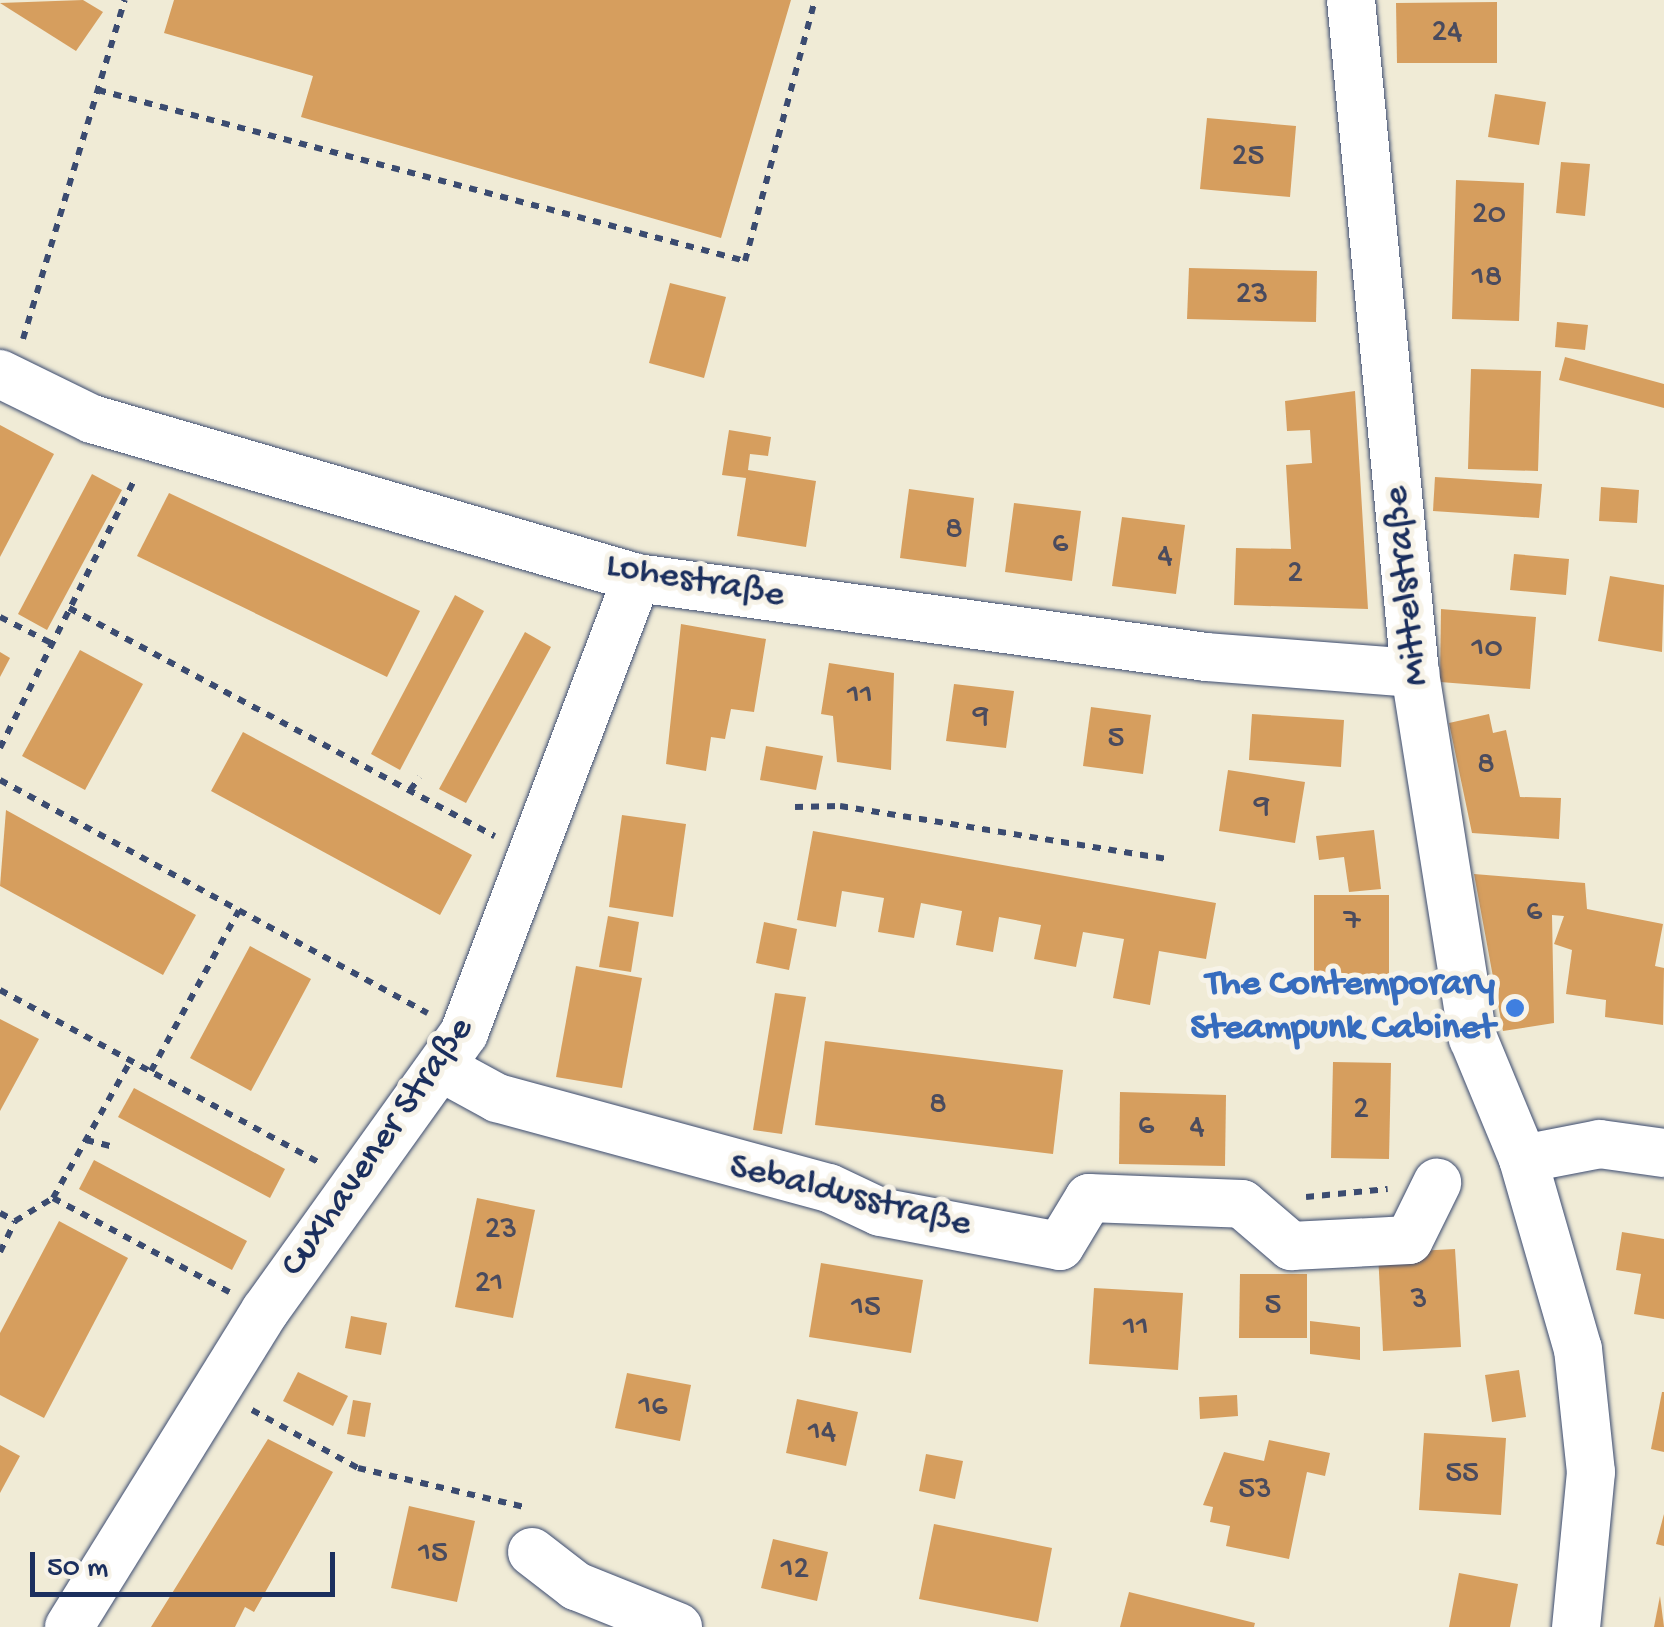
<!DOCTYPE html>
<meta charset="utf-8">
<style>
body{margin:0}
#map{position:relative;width:1664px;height:1627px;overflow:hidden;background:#f0ebd6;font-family:"Gochi Hand",sans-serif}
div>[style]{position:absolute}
.building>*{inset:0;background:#d69e5e}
.path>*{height:6px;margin-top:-3px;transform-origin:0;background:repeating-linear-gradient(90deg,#3b4b70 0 8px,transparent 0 16px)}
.roads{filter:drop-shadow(0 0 2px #3b4b70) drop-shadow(0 0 2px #3b4b70)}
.minor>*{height:48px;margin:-24px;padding:0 24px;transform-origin:24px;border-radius:24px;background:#fff}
.dots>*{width:28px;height:28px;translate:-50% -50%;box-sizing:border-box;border:5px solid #f7f3e8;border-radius:50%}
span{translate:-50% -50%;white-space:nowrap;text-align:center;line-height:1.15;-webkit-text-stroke:10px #f7f3e8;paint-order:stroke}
.number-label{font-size:32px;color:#4a4b5e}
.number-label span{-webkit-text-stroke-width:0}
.street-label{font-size:38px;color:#1b2f5e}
.shop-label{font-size:38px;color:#366cbe;font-weight:700}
.right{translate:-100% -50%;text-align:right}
.scale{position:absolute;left:30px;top:1552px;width:305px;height:45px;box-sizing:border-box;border:5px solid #1b2f5e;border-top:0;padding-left:12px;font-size:30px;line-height:35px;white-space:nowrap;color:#1b2f5e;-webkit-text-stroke:8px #f7f3e8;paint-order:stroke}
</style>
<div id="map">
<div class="building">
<div style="clip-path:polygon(83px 0,103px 12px,76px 51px,0 3px)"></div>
<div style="clip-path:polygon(174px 0,791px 0,721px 238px,301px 117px,313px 76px,164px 33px)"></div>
<div style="clip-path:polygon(1497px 2px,1497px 63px,1397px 63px,1396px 3px)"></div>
<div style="clip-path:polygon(1495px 94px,1546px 102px,1539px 145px,1488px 137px)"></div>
<div style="clip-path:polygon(1207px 118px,1296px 126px,1290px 197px,1200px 189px)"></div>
<div style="clip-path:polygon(1561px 162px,1590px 164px,1585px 216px,1556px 213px)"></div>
<div style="clip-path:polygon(1456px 180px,1524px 183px,1519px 321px,1452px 319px)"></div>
<div style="clip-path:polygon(1189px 268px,1317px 271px,1316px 322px,1187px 319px)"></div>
<div style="clip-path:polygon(670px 283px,726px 297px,704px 378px,649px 363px)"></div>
<div style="clip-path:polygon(1557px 322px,1588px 325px,1585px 350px,1555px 347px)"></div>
<div style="clip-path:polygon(1565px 357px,1664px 384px,1664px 408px,1559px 380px)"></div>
<div style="clip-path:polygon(1471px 369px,1541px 371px,1538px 471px,1468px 469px)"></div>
<div style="clip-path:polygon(1355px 391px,1368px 609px,1234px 605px,1236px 548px,1291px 549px,1286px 465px,1312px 463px,1310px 430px,1287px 431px,1285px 401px)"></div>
<div style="clip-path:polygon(0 425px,54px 454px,0 557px)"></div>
<div style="clip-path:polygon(729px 430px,771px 437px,768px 456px,750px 454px,748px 470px,816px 481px,806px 547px,737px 536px,746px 478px,722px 475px)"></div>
<div style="clip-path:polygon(92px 474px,122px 490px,47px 630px,18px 614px)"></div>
<div style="clip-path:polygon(1435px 477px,1542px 484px,1539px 518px,1433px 511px)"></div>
<div style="clip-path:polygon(1601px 487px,1639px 490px,1637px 523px,1599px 521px)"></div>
<div style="clip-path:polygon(909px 489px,974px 498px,966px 567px,900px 558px)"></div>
<div style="clip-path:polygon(169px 493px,420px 611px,387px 677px,137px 556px)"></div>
<div style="clip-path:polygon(1014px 503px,1081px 511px,1072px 581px,1005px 572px)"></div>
<div style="clip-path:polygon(1122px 517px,1185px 525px,1176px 594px,1112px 586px)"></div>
<div style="clip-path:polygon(1514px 554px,1569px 559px,1566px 595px,1510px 590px)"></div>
<div style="clip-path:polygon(1610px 576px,1664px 585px,1662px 652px,1598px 641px)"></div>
<div style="clip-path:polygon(455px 595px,484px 611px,400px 770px,371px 754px)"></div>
<div style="clip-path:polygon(1441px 609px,1536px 617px,1530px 689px,1440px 682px)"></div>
<div style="clip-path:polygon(681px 624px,766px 639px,754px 712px,731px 709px,725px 739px,711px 737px,706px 771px,666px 764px)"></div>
<div style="clip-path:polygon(525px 632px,551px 647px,466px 803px,439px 789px)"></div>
<div style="clip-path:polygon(80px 650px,143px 684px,85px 790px,22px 756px)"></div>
<div style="clip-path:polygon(0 652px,10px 658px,0 677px)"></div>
<div style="clip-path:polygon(829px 663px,894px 673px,891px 770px,837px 762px,833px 716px,821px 714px)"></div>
<div style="clip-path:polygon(954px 684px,1014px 691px,1006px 748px,946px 741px)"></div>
<div style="clip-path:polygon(1091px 707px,1151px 715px,1143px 774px,1083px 766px)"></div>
<div style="clip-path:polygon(1252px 714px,1344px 720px,1341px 767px,1249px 760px)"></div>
<div style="clip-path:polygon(1489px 714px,1493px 733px,1506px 730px,1520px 797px,1561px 798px,1559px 839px,1472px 833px,1449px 723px)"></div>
<div style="clip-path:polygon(243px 732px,472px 855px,440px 915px,211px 791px)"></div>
<div style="clip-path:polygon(766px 746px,823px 756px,816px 790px,760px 780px)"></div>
<div style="clip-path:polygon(1228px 770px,1305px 782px,1295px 843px,1219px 831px)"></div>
<div style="clip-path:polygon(6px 810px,196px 915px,163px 975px,0 886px)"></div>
<div style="clip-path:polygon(622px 815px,686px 824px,673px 917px,609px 907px)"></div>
<div style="clip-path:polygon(1374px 830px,1381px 889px,1349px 892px,1344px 857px,1319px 860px,1316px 836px)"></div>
<div style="clip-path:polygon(813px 831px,1216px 903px,1206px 959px,1159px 951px,1150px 1005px,1113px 998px,1124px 939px,1083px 932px,1076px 967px,1034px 959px,1041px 925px,999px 917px,993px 952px,956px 945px,962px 911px,921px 903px,914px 938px,878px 932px,884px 898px,842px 891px,836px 927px,797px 920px)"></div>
<div style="clip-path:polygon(1474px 874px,1585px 883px,1587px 909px,1663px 924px,1655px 966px,1664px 968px,1663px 1025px,1605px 1017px,1606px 1000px,1566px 994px,1572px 950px,1554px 944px,1564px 916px,1552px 915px,1554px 1023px,1503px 1031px)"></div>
<div style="clip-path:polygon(1314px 895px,1389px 895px,1389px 991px,1314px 991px)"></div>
<div style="clip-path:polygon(608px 916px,639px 922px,631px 972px,599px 967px)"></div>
<div style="clip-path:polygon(764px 922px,797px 929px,789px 970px,756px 963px)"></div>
<div style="clip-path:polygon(250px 946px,311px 979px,251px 1091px,190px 1058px)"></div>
<div style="clip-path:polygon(576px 966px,642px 978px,622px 1088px,556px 1077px)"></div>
<div style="clip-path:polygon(775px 993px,806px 997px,782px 1134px,753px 1130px)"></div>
<div style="clip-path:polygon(0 1019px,39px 1039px,0 1111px)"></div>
<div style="clip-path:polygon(825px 1041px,1063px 1070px,1053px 1154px,815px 1125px)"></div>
<div style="clip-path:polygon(1333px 1062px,1391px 1063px,1389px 1159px,1331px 1158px)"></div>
<div style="clip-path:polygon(134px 1088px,285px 1169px,270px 1198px,118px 1117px)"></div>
<div style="clip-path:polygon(1120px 1092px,1226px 1095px,1225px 1166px,1119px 1164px)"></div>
<div style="clip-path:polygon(94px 1160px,247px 1241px,232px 1270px,79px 1189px)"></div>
<div style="clip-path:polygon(477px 1198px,535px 1210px,513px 1318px,455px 1307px)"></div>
<div style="clip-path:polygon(59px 1221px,128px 1258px,44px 1418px,0 1395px,0 1333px)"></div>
<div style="clip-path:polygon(1622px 1232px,1664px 1239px,1664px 1319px,1634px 1314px,1641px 1274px,1616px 1270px)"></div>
<div style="clip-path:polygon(1455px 1249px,1461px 1347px,1383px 1351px,1378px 1253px)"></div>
<div style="clip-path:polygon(821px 1263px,923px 1280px,911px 1353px,809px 1337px)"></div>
<div style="clip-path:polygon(1240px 1274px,1307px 1274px,1307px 1338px,1239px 1338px)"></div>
<div style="clip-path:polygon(1094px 1288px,1183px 1293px,1178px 1370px,1089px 1364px)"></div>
<div style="clip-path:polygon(351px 1316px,387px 1323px,381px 1355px,345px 1348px)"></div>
<div style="clip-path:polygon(1310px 1321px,1360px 1327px,1360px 1360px,1310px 1354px)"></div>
<div style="clip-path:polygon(1519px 1370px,1526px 1417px,1492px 1422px,1485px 1375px)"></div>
<div style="clip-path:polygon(298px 1372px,348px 1396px,333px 1426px,283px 1401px)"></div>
<div style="clip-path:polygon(627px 1373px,691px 1385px,680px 1441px,615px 1428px)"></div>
<div style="clip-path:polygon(1662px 1392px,1664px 1392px,1664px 1452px,1651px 1449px)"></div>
<div style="clip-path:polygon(1237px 1395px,1238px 1416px,1200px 1419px,1199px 1397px)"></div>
<div style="clip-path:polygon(797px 1399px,858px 1412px,846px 1466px,786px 1453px)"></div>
<div style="clip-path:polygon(353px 1400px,371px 1403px,365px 1437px,347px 1434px)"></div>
<div style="clip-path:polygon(1424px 1433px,1506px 1438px,1501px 1515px,1419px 1510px)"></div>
<div style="clip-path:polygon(268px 1439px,333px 1472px,254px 1612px,245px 1607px,235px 1627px,151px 1627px)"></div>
<div style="clip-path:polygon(1269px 1440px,1330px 1453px,1325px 1476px,1307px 1472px,1289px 1559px,1226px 1546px,1230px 1526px,1210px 1522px,1213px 1507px,1203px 1505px,1224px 1452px,1264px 1461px)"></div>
<div style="clip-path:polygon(0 1445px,20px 1456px,0 1493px)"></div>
<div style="clip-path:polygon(926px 1454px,963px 1461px,955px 1499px,919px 1491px)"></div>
<div style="clip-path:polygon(409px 1506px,475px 1521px,457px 1602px,391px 1588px)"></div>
<div style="clip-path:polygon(1664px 1514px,1664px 1546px,1656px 1544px)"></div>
<div style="clip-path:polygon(934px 1524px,1052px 1548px,1038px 1622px,919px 1599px)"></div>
<div style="clip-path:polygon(773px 1539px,828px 1552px,817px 1601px,761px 1588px)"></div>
<div style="clip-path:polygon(1459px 1573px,1518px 1584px,1510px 1627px,1449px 1627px)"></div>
<div style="clip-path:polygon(1129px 1592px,1255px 1623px,1254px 1627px,1120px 1627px)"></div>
<div style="clip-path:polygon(1660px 1596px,1664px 1627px,1654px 1627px)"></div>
</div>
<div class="path">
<div style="left:98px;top:90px;width:669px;rotate:14.8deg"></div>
<div style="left:745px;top:261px;width:270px;rotate:-75deg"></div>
<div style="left:23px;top:339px;width:354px;rotate:-73.3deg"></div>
<div style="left:69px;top:608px;width:483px;rotate:28.2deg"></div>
<div style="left:0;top:617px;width:57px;rotate:27deg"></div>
<div style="left:0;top:748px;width:303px;rotate:-63.4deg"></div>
<div style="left:0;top:780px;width:487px;rotate:28.6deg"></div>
<div style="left:410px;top:790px;width:16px;rotate:-52deg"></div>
<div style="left:795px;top:807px;width:45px;rotate:-1.3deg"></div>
<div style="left:840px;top:806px;width:333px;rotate:9.2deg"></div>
<div style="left:0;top:990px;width:364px;rotate:28.4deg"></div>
<div style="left:151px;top:1071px;width:183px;rotate:-61.3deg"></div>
<div style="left:86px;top:1140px;width:29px;rotate:14deg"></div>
<div style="left:1306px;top:1197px;width:82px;rotate:-5.6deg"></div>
<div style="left:53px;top:1198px;width:200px;rotate:28.1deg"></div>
<div style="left:0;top:1213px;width:17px;rotate:28deg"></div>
<div style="left:15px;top:1221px;width:44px;rotate:-31.2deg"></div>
<div style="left:53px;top:1198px;width:159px;rotate:-60.5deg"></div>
<div style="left:0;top:1252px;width:34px;rotate:-64deg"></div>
<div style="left:252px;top:1410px;width:121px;rotate:28.7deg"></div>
<div style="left:358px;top:1468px;width:175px;rotate:13.2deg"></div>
</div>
<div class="roads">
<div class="minor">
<div style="left:1351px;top:0;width:676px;rotate:84.57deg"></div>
<div style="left:1415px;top:673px;width:370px;rotate:81deg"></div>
<div style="left:1473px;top:1038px;width:131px;rotate:67.5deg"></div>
<div style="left:1523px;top:1159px;width:198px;rotate:73.9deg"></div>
<div style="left:1578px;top:1349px;width:124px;rotate:84deg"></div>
<div style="left:1591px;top:1472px;width:156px;rotate:95.5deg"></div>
<div style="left:0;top:374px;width:102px;rotate:26.1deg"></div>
<div style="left:92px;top:419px;width:568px;rotate:16.26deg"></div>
<div style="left:637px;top:578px;width:574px;rotate:7.9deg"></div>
<div style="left:1206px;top:657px;width:210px;rotate:4.4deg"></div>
<div style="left:442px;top:1068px;width:63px;rotate:28.6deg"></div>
<div style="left:497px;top:1098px;width:344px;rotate:15.2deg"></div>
<div style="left:829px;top:1188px;width:56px;rotate:25.2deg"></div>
<div style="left:880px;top:1212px;width:183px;rotate:10.7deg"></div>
<div style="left:1060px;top:1246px;width:56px;rotate:-58.9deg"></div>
<div style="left:1089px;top:1198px;width:153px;rotate:2.2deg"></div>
<div style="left:1242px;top:1204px;width:65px;rotate:40.6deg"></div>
<div style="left:1291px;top:1246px;width:118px;rotate:-2.9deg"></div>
<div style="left:1409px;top:1240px;width:64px;rotate:-63.8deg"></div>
<div style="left:1523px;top:1159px;width:78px;rotate:-11deg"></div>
<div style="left:1600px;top:1144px;width:65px;rotate:8deg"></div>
<div style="left:532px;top:1552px;width:56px;rotate:37.7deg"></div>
<div style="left:576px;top:1586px;width:110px;rotate:21.9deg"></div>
<div style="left:69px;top:1627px;width:372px;rotate:-58.2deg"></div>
<div style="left:265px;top:1311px;width:342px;rotate:-54.4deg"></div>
<div style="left:464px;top:1033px;width:487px;rotate:-69.2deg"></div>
</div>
</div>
<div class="dots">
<div style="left:1515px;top:1008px;background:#3f7fe0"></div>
</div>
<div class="number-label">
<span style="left:1447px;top:33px">24</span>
<span style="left:1248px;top:157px">25</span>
<span style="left:1489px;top:215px">20</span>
<span style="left:1487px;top:278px">18</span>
<span style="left:1252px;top:295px">23</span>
<span style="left:954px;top:530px">8</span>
<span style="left:1060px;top:544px">6</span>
<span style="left:1165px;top:557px">4</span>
<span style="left:1295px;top:574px">2</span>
<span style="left:1487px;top:649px">10</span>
<span style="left:860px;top:696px">11</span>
<span style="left:981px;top:717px">9</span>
<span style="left:1116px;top:739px">5</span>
<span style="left:1486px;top:765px">8</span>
<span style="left:1262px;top:807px">9</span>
<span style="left:1534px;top:912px">6</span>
<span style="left:1352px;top:921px">7</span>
<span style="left:938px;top:1105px">8</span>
<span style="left:1361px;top:1110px">2</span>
<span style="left:1146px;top:1126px">6</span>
<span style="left:1197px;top:1128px">4</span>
<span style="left:501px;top:1230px">23</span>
<span style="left:489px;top:1284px">21</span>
<span style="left:1419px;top:1300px">3</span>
<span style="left:1273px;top:1306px">5</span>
<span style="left:866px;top:1308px">15</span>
<span style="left:1136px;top:1328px">11</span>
<span style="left:653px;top:1407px">16</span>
<span style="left:822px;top:1433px">14</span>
<span style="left:1462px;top:1474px">55</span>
<span style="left:1255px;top:1490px">53</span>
<span style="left:433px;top:1554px">15</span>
<span style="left:795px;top:1570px">12</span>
</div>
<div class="street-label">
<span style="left:695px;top:582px;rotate:10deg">Lohestraße</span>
<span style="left:1408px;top:586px;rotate:-96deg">Mittelstraße</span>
<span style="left:379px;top:1148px;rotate:-55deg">Cuxhavener Straße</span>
<span style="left:850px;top:1197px;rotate:14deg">Sebaldusstraße</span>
</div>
<div class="shop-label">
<span class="right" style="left:1495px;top:1008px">The Contemporary<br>Steampunk Cabinet</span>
</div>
<div class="scale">50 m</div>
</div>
